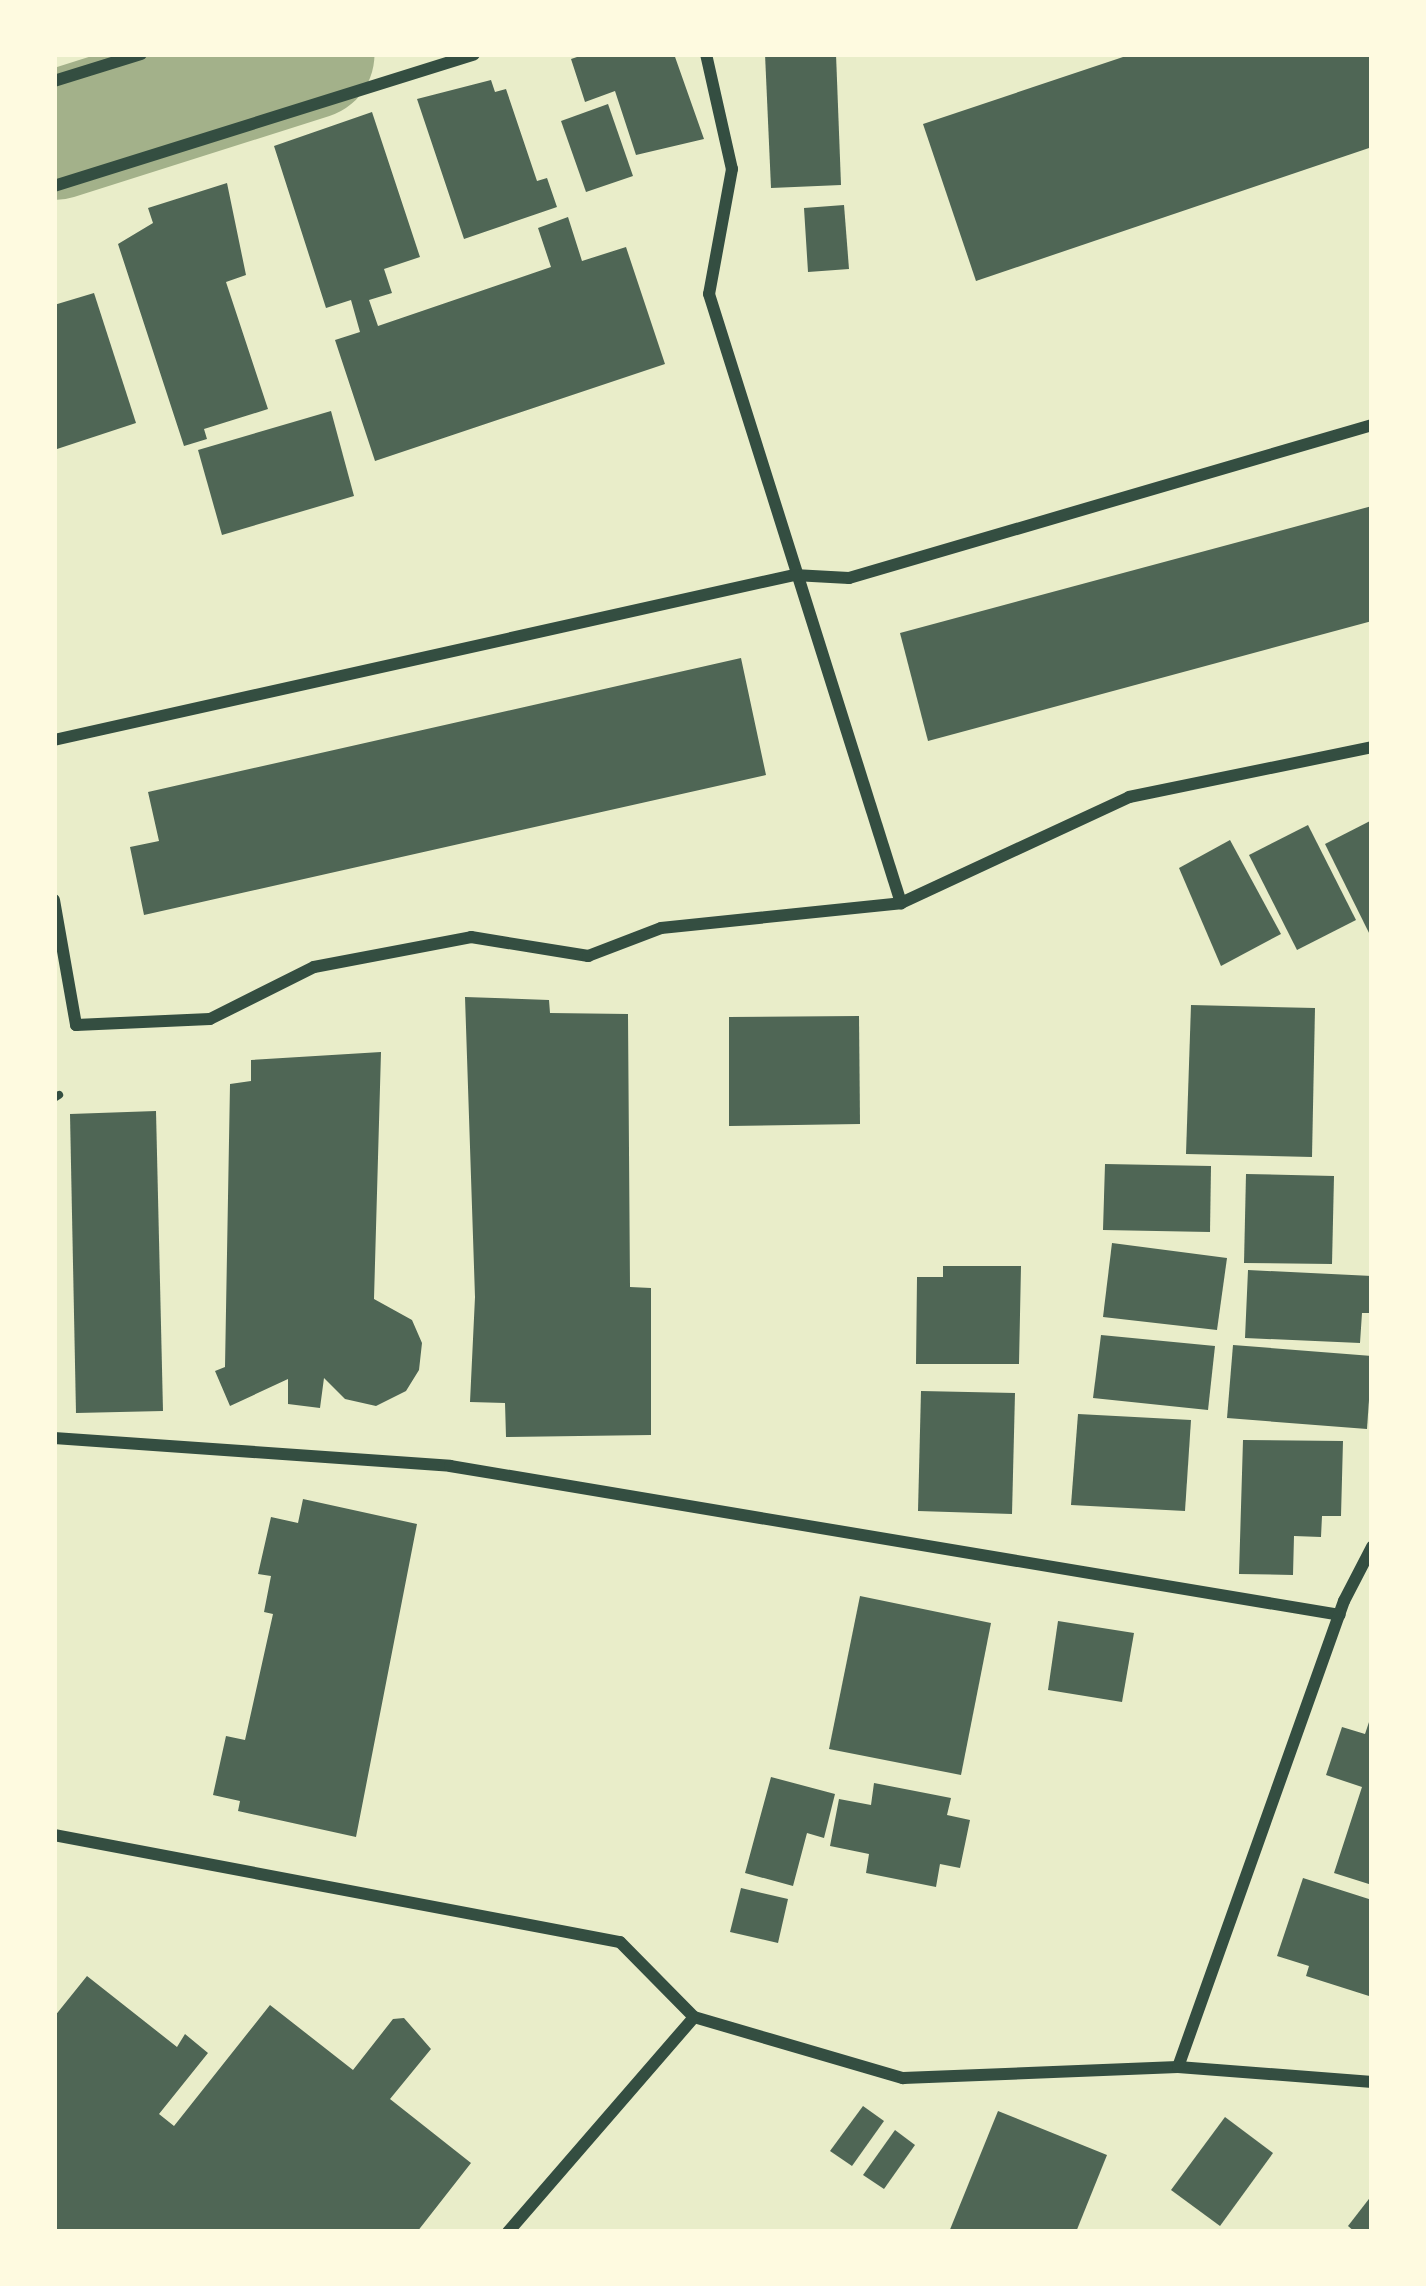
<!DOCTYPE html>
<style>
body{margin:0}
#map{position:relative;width:1426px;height:2286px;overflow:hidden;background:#e9edc9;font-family:"Sofia Sans Condensed",sans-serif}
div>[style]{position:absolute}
.river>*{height:129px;margin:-64.5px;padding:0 64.5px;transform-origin:64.5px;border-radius:64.5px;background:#a3b18a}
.building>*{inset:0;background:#4f6655}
.path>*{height:8px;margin:-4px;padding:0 4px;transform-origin:4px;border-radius:4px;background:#344e41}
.minor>*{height:12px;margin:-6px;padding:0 6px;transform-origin:6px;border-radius:6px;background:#344e41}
span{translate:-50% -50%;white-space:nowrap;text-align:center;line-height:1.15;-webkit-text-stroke:9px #fefae0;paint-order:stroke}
.frame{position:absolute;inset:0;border:57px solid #fefae0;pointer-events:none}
</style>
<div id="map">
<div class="river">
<div style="left:54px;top:135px;width:268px;rotate:-17.6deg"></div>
</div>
<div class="building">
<div style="clip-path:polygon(586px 54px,674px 54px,704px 139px,636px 155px,615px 91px,585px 102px,571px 59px)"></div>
<div style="clip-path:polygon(765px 54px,836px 54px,841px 185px,771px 188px)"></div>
<div style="clip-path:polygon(1132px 54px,1372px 54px,1372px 147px,976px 281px,923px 124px)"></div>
<div style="clip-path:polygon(491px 80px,495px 92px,506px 89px,537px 181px,547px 178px,557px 207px,464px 239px,417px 99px)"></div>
<div style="clip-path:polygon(608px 104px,633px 176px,586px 192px,561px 121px)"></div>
<div style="clip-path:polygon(372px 112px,420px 257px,384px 269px,392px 293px,369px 300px,378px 326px,551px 267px,538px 228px,568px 217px,582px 261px,626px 247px,665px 364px,375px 461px,335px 340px,360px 332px,351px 300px,326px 308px,274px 146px)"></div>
<div style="clip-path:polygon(227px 183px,246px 275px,226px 282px,268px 409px,204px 429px,207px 439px,184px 446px,118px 244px,153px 223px,148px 208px)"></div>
<div style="clip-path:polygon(844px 205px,849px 269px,808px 272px,804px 208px)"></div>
<div style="clip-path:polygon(94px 293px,136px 423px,54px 450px,54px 305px)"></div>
<div style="clip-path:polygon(331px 411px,354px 496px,222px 535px,198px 450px)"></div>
<div style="clip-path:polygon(1372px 506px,1372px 621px,928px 741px,900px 633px)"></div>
<div style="clip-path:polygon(741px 658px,766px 775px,144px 915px,130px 847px,159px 841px,148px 792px)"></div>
<div style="clip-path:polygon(1372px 820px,1372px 939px,1325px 844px)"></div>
<div style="clip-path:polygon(1308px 825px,1356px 920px,1297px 950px,1249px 855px)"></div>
<div style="clip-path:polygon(1230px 840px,1281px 934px,1221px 966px,1179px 868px)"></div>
<div style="clip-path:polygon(465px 997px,549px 1000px,550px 1013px,628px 1014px,630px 1287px,651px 1288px,651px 1435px,506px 1437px,505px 1403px,470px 1402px,475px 1297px)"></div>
<div style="clip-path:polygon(1191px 1005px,1315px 1008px,1312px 1157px,1186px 1154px)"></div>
<div style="clip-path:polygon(859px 1016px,860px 1124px,729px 1126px,729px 1017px)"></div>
<div style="clip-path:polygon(381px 1052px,374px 1299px,412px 1320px,422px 1343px,419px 1370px,406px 1391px,376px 1406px,345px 1399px,324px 1378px,320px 1408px,288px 1404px,288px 1379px,230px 1406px,215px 1371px,225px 1367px,230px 1084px,251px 1081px,251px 1060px)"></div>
<div style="clip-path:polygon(156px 1111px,163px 1411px,76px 1413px,70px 1114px)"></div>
<div style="clip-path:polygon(1105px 1164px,1211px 1166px,1210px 1232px,1103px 1230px)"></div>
<div style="clip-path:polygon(1246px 1174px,1334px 1176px,1332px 1264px,1244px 1263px)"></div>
<div style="clip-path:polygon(1112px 1243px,1227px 1258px,1217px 1330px,1103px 1317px)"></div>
<div style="clip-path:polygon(943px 1266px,1021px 1266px,1019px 1364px,916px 1364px,917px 1277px,943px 1277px)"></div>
<div style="clip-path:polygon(1248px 1270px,1372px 1276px,1372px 1313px,1362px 1313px,1360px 1343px,1245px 1338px)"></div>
<div style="clip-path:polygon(1101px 1335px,1215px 1346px,1208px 1410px,1093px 1398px)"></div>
<div style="clip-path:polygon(1233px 1345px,1372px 1356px,1367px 1429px,1227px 1418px)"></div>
<div style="clip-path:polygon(921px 1391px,1015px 1393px,1012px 1514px,918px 1511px)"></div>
<div style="clip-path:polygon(1078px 1414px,1191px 1420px,1185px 1511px,1071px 1505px)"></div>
<div style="clip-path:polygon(1243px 1440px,1343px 1441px,1341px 1516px,1322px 1516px,1321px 1537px,1294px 1536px,1293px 1575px,1239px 1574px)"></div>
<div style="clip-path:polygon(303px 1499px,417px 1524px,356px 1837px,238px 1811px,240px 1801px,213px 1795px,226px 1736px,245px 1740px,273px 1614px,264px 1612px,271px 1576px,258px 1574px,271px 1517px,298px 1523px)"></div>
<div style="clip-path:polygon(860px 1596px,991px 1623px,961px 1775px,829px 1749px)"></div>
<div style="clip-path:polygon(1058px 1621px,1134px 1633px,1122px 1702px,1048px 1690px)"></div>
<div style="clip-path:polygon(1371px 1716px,1372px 1716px,1372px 1885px,1334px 1873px,1362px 1787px,1326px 1775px,1342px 1727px,1365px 1734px)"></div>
<div style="clip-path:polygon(771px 1777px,835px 1794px,824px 1838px,807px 1833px,793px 1886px,745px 1873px)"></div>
<div style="clip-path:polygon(874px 1783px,951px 1798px,947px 1815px,970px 1820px,960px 1868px,940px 1864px,936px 1887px,866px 1873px,869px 1854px,830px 1846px,839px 1799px,871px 1805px)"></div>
<div style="clip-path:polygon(1303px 1878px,1372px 1900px,1369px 1996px,1306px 1976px,1309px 1966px,1277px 1956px)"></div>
<div style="clip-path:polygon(741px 1888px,788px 1899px,778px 1943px,730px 1932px)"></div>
<div style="clip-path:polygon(87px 1976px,177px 2047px,185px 2034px,208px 2053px,159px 2114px,174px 2126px,270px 2005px,353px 2070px,393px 2019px,404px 2018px,431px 2049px,390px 2099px,471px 2163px,417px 2232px,54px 2232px,54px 2017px)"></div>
<div style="clip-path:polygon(863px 2106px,884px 2121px,852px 2166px,830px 2151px)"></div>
<div style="clip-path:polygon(998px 2111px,1107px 2155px,1076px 2232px,949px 2232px)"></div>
<div style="clip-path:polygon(1225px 2117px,1273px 2153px,1220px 2226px,1171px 2190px)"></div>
<div style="clip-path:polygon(895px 2130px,915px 2145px,884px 2189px,863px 2175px)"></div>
<div style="clip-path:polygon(1372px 2195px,1372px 2232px,1355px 2232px,1348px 2226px)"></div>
</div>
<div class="path">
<div style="left:54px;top:1098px;width:6px;rotate:-31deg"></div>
</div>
<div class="minor">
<div style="left:706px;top:54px;width:118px;rotate:77.3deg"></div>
<div style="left:732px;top:169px;width:127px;rotate:100.4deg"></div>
<div style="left:709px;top:294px;width:639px;rotate:72.5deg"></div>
<div style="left:901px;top:903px;width:251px;rotate:-24.9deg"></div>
<div style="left:1129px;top:797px;width:248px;rotate:-11.6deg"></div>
<div style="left:54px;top:81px;width:91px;rotate:-17.2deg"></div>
<div style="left:54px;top:186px;width:440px;rotate:-17.4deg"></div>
<div style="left:54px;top:740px;width:758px;rotate:-12.57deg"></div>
<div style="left:794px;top:575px;width:55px;rotate:3.1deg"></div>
<div style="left:849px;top:578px;width:545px;rotate:-16.31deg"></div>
<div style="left:54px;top:900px;width:127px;rotate:80deg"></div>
<div style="left:76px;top:1025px;width:134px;rotate:-2.6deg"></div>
<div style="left:210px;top:1019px;width:116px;rotate:-26.6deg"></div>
<div style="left:314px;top:967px;width:160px;rotate:-10.8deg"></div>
<div style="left:471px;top:937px;width:119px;rotate:9.2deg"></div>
<div style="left:588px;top:956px;width:78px;rotate:-21deg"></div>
<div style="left:661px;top:928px;width:241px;rotate:-5.9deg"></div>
<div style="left:54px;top:1438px;width:397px;rotate:4deg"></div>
<div style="left:450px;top:1466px;width:902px;rotate:9.5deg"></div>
<div style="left:54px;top:1835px;width:576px;rotate:10.71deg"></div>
<div style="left:620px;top:1942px;width:105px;rotate:45.4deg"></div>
<div style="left:694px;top:2017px;width:218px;rotate:16.3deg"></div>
<div style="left:903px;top:2078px;width:275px;rotate:-2.3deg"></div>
<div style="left:1178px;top:2067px;width:195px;rotate:4.4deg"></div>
<div style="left:1178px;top:2067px;width:495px;rotate:-70.4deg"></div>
<div style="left:1344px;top:1601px;width:61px;rotate:-62.6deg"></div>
<div style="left:508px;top:2232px;width:284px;rotate:-49.1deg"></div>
</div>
<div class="frame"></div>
</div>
